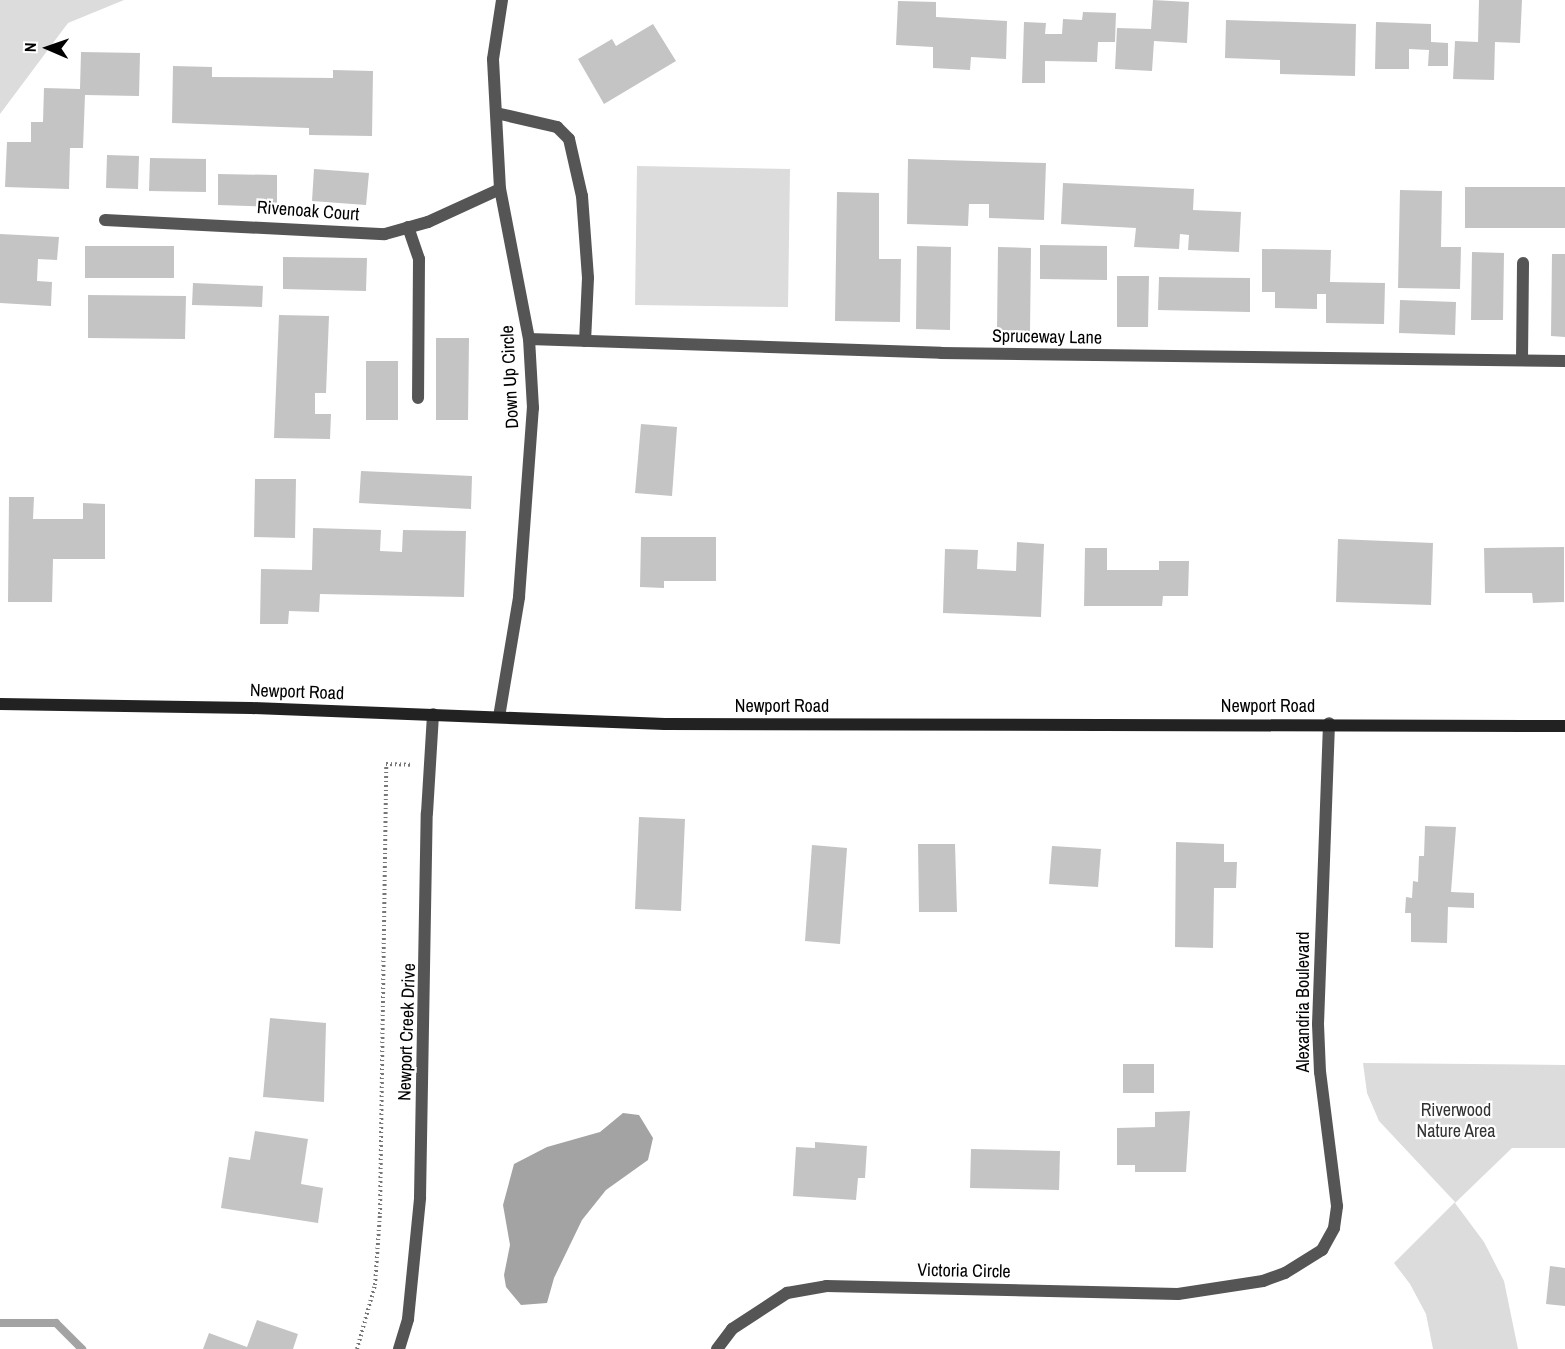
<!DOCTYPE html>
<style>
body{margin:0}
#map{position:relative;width:1565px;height:1349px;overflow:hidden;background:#fff;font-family:"Archivo Narrow",sans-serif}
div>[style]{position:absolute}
.green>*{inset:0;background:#dcdcdc}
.water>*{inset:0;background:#a3a3a3}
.stream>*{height:8px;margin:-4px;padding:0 4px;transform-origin:4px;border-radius:4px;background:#a3a3a3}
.building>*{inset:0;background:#c4c4c4}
.path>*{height:4px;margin-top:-2px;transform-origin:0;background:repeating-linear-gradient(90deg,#777 0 1.5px,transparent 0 4.5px)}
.lane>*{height:12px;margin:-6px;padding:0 6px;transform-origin:6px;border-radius:6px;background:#555}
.street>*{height:12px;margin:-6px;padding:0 6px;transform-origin:6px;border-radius:6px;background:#555}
.secondary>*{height:12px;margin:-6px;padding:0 6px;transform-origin:6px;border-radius:6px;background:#222}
span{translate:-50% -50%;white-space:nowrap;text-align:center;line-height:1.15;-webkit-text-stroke:4.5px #fff;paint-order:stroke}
.street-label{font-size:18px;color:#000}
.park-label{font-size:18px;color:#333}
.north{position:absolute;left:18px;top:18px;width:60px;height:60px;-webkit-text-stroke:4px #fff;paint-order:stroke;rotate:272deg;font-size:16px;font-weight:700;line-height:24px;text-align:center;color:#000}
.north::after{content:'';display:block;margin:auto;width:21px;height:27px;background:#000;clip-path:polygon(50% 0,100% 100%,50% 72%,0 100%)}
</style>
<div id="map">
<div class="green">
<div style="clip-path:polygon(0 0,124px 0,68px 23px,0 114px)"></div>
<div style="clip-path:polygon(637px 166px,790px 169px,788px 307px,635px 305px)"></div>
<div style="clip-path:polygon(1363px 1063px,1565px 1065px,1565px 1148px,1512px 1148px,1455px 1203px,1484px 1242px,1504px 1281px,1518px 1349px,1433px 1349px,1426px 1314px,1410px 1284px,1394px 1263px,1455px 1202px,1379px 1121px,1367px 1093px)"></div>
</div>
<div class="water">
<div style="clip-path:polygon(623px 1113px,639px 1115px,653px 1138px,648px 1160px,606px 1190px,582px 1220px,554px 1278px,547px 1303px,521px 1305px,506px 1287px,504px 1275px,510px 1245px,503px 1205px,514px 1164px,547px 1147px,600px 1132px)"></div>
</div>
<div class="stream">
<div style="left:0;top:1323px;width:56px"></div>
<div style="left:56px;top:1323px;width:37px;rotate:45deg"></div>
</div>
<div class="building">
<div style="clip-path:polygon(1153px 0,1189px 2px,1187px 43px,1154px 41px,1152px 71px,1115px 69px,1117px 28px,1151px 29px)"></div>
<div style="clip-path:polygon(1479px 0,1522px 0,1520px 43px,1495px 42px,1494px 80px,1453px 79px,1455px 41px,1478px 42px)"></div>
<div style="clip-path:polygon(898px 1px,936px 2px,936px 17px,1007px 21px,1006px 59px,971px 57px,970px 70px,933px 68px,933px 47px,896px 45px)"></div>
<div style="clip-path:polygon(1083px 12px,1116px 13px,1115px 42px,1098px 42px,1097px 62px,1045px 61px,1045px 83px,1022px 83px,1024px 22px,1046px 23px,1045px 34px,1062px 34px,1063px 19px,1082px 20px)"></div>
<div style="clip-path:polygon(1226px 20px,1356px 24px,1355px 76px,1280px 74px,1280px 60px,1225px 58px)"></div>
<div style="clip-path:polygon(1376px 22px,1431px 24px,1431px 42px,1448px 43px,1448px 66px,1428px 66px,1429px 50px,1409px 49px,1409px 69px,1375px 69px)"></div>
<div style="clip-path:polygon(653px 24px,676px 61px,604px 104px,578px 59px,612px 39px,616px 46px)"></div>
<div style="clip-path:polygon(81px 52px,140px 53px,139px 96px,85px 95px,83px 148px,70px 148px,69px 189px,5px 187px,7px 142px,31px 142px,31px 122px,43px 122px,44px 88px,80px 89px)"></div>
<div style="clip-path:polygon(173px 66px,212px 67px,212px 77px,333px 78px,333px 70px,373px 71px,372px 136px,309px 135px,309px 128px,172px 123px)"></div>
<div style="clip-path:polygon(107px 155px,139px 156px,138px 189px,106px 188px)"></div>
<div style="clip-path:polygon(150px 158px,206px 159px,206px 192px,149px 191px)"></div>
<div style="clip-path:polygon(908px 159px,1046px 163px,1044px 220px,989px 218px,989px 204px,969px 204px,968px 226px,907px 224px)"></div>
<div style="clip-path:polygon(314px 169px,369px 173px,366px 205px,312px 201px)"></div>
<div style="clip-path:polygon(218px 174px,277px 175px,277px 207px,218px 205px)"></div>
<div style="clip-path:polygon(1063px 183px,1194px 189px,1193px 210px,1241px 212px,1239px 252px,1188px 250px,1189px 235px,1180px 234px,1179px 249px,1134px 247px,1136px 228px,1061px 224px)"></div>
<div style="clip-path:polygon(1465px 187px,1565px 187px,1565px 228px,1465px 228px)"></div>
<div style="clip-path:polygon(1400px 190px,1442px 191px,1441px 247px,1461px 247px,1460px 289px,1398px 288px)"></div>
<div style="clip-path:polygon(837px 192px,879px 193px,879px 259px,901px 259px,900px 322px,835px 321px)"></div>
<div style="clip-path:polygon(0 234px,59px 237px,57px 260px,38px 259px,37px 281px,52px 282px,51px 306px,0 303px)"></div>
<div style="clip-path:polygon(1040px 245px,1107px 246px,1107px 280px,1040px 279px)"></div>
<div style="clip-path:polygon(85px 246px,174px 246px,174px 278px,85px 278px)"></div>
<div style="clip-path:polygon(917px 246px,951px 247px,950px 330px,916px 329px)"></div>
<div style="clip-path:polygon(998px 247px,1031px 248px,1030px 331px,997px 331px)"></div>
<div style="clip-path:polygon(1262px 249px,1331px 250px,1330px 282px,1385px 283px,1384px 324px,1326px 323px,1326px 294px,1317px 294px,1317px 309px,1275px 308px,1275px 292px,1262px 292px)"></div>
<div style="clip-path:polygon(1472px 252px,1504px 253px,1503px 320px,1471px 320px)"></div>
<div style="clip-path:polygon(1552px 254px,1565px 254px,1565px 337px,1551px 336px)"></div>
<div style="clip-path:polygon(283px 257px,367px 258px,366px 291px,283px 289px)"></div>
<div style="clip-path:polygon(1117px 276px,1149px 276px,1148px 327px,1117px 327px)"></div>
<div style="clip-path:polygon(1159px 277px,1250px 278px,1250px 312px,1158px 310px)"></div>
<div style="clip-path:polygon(193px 283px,263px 286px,262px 307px,192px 305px)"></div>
<div style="clip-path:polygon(88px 295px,186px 296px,185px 339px,88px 338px)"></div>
<div style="clip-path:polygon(1400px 300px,1456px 302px,1455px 335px,1399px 333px)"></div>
<div style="clip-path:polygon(279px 315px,329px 316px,326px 393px,315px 393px,315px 414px,331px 414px,330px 439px,274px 438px)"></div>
<div style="clip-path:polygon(436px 338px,469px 338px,468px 420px,436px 420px)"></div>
<div style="clip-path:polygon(366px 361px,398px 361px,398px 420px,366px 420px)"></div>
<div style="clip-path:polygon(641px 424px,677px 427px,672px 496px,635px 493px)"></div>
<div style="clip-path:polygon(361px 471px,472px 476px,471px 509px,359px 503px)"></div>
<div style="clip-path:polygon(255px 479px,296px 479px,295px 538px,254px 537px)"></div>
<div style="clip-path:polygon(9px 497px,34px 497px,33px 519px,83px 519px,83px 503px,105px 504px,105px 559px,53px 559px,52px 602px,8px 602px)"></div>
<div style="clip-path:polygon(313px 528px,381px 530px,380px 551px,402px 552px,403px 530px,466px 531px,464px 597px,320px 594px,319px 612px,289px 611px,288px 624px,260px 624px,261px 569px,312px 570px)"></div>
<div style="clip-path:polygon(641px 537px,716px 537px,716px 581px,664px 581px,664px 588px,640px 587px)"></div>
<div style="clip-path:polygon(1338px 539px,1433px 543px,1431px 605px,1336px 602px)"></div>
<div style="clip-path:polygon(1017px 542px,1044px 544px,1041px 617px,943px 613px,945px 549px,978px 550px,977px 569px,1016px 571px)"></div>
<div style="clip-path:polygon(1564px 547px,1564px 602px,1533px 603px,1532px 593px,1485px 593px,1484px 548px)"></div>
<div style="clip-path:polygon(1085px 548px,1107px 548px,1107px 570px,1159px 570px,1159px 561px,1189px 561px,1188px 596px,1163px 596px,1162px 606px,1084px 606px)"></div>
<div style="clip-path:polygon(639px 817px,685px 819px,681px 911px,635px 909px)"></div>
<div style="clip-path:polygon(1425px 826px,1456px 827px,1451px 892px,1474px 893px,1474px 908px,1448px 907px,1447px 943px,1411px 942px,1411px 913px,1405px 913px,1406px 897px,1412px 898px,1413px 881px,1418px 882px,1419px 856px,1424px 856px)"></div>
<div style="clip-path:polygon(1176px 842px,1224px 844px,1224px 862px,1237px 862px,1236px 888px,1214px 888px,1213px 948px,1175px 947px)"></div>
<div style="clip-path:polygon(918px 844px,955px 844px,957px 912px,919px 912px)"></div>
<div style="clip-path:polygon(812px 845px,847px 848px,840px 944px,805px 941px)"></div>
<div style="clip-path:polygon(1052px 846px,1101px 849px,1098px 887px,1049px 884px)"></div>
<div style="clip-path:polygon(270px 1018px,326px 1023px,324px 1102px,263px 1097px)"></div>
<div style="clip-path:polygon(1123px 1064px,1154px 1064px,1154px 1093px,1123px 1093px)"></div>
<div style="clip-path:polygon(1190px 1111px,1186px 1172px,1135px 1172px,1135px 1165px,1117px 1165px,1117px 1128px,1155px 1127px,1155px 1112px)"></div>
<div style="clip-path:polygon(255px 1131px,308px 1139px,301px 1184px,323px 1188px,318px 1223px,221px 1208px,229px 1157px,250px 1160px)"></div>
<div style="clip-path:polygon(815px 1142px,867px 1146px,865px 1178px,858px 1178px,856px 1200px,793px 1196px,796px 1147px,815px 1148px)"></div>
<div style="clip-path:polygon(971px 1149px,1060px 1151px,1059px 1190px,970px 1188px)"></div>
<div style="clip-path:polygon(1550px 1266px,1565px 1268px,1565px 1306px,1546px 1304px)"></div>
<div style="clip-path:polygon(257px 1320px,298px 1334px,293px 1349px,203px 1349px,209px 1333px,247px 1347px)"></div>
</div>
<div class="path">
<div style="left:357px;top:1349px;width:66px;rotate:-74.3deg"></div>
<div style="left:375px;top:1285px;width:71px;rotate:-86deg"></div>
<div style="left:380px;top:1214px;width:450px;rotate:-89.2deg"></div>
<div style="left:386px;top:764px;width:25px;rotate:2deg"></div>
</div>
<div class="lane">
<div style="left:496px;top:113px;width:63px;rotate:12.9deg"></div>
<div style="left:557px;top:127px;width:17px;rotate:45deg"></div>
<div style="left:569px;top:139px;width:58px;rotate:77.2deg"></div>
<div style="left:582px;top:196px;width:82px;rotate:85.8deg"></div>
<div style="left:588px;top:278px;width:63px;rotate:92.7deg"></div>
<div style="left:408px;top:227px;width:34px;rotate:71deg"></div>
<div style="left:419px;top:259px;width:139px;rotate:90.4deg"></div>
<div style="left:1522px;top:360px;width:97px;rotate:-89.4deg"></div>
</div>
<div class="street">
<div style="left:105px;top:220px;width:280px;rotate:2.9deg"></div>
<div style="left:385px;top:234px;width:45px;rotate:-15.6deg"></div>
<div style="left:428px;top:222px;width:79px;rotate:-24.6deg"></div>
<div style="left:529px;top:339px;width:412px;rotate:1.9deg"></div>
<div style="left:941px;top:353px;width:624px;rotate:0.73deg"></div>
<div style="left:499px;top:717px;width:122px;rotate:-80.5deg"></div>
<div style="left:519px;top:597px;width:190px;rotate:-85.8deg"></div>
<div style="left:533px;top:408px;width:69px;rotate:-93.3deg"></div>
<div style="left:529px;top:339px;width:153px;rotate:-100.9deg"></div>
<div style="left:500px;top:189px;width:130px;rotate:-93.1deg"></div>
<div style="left:493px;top:59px;width:60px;rotate:-81.3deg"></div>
<div style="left:399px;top:1349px;width:31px;rotate:-73deg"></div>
<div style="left:408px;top:1319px;width:122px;rotate:-84.3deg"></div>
<div style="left:420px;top:1198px;width:385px;rotate:-89deg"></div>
<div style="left:427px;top:813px;width:99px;rotate:-86.5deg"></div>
<div style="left:717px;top:1349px;width:25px;rotate:-53deg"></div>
<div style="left:732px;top:1329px;width:66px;rotate:-33.2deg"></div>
<div style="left:787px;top:1293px;width:40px;rotate:-10deg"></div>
<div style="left:826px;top:1286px;width:352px;rotate:1.3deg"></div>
<div style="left:1178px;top:1294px;width:86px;rotate:-8.7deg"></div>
<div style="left:1263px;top:1281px;width:23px;rotate:-20deg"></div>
<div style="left:1285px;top:1273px;width:44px;rotate:-31.9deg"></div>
<div style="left:1322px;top:1250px;width:25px;rotate:-61deg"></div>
<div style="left:1334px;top:1228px;width:22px;rotate:-82deg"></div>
<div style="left:1337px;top:1206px;width:135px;rotate:-97.2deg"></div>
<div style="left:1320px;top:1072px;width:48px;rotate:-92.4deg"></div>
<div style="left:1318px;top:1024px;width:301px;rotate:-87.9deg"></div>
</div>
<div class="secondary">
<div style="left:0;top:704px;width:251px;rotate:0.9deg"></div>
<div style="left:251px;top:708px;width:414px;rotate:2.2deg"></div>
<div style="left:665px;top:724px;width:900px;rotate:0.13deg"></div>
</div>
<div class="street-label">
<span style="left:308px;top:211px;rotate:4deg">Rivenoak Court</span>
<span style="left:1047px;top:337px;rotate:1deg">Spruceway Lane</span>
<span style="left:510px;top:377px;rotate:-93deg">Down Up Circle</span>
<span style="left:297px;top:692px;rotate:2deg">Newport Road</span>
<span style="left:782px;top:706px">Newport Road</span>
<span style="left:1268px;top:706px">Newport Road</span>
<span style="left:1303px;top:1002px;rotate:-90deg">Alexandria Boulevard</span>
<span style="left:407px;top:1032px;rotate:-88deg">Newport Creek Drive</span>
<span style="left:964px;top:1271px;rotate:1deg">Victoria Circle</span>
</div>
<div class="park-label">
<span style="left:1456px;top:1121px">Riverwood<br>Nature Area</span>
</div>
<div class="north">N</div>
</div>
